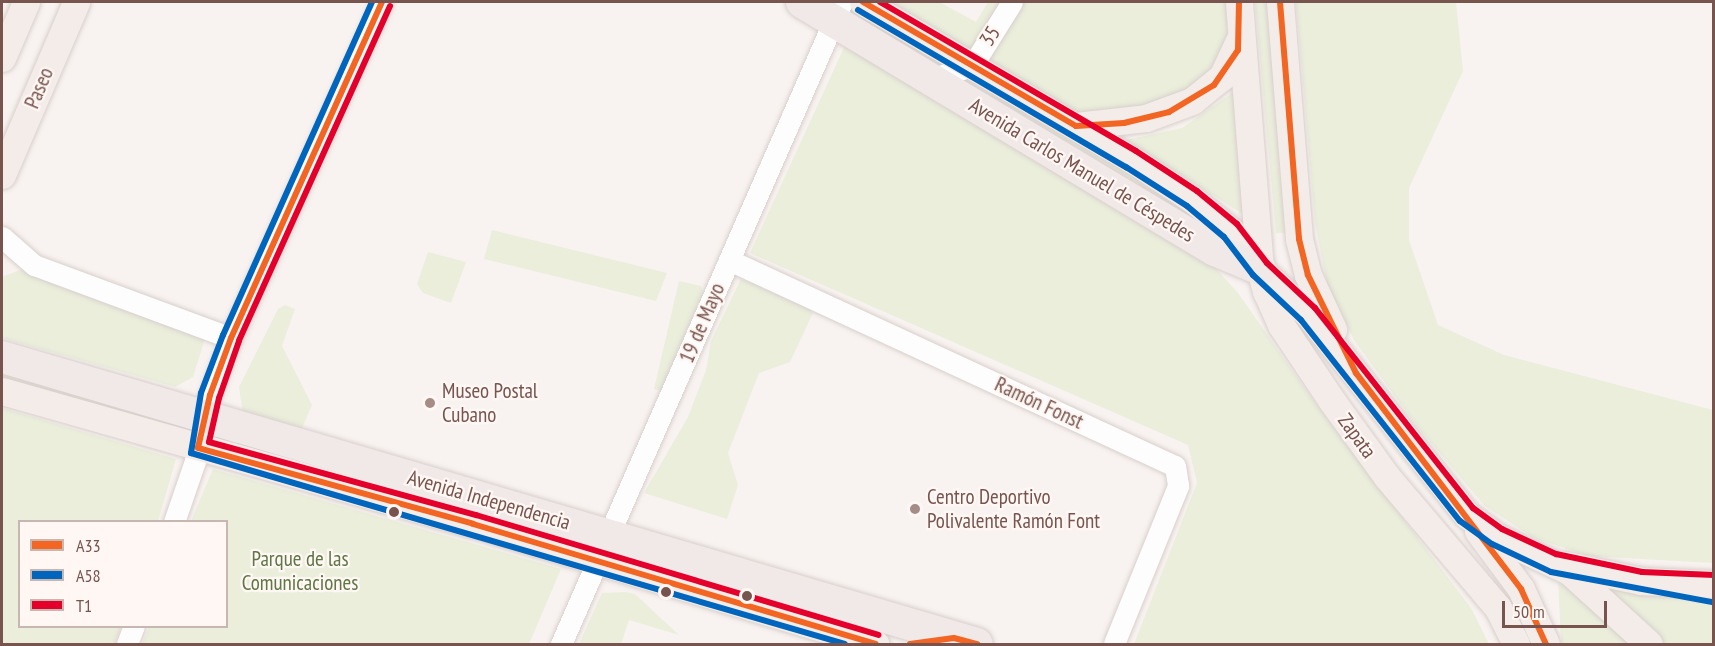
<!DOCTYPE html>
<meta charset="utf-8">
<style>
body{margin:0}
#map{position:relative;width:1715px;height:646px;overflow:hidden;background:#f8f3f0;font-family:"PT Sans Narrow",sans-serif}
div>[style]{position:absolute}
.green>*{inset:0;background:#eaeedb}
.roads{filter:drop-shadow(0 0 2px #d8cfcc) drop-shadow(0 0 2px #d8cfcc)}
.minor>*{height:21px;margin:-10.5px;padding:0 10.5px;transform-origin:10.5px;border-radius:10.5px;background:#fefdfd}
.major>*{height:27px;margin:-13.5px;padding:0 13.5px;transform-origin:13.5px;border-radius:13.5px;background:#f3ece8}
.highway>*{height:32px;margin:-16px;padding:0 16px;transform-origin:16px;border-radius:16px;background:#f1e8e8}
.bus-1>*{height:6px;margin:-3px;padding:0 3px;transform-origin:3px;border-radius:3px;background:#f26522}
.bus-2>*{height:6px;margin:-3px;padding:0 3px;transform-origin:3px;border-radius:3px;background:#0065bd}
.bus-3>*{height:6px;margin:-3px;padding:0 3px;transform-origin:3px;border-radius:3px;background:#e4002b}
.dots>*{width:16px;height:16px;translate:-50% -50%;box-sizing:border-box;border:3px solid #fef7f3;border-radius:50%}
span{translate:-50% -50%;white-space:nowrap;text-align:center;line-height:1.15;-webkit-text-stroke:4.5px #fef7f3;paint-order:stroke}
.street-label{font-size:21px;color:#78544f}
.poi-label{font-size:21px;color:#78544f}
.left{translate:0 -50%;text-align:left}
.park-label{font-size:21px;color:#5e7744}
.frame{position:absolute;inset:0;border:3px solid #78544f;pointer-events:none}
.legend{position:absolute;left:18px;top:520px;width:210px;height:108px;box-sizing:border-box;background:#fef7f3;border:2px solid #c8b6b1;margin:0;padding:8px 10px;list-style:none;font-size:18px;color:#78544f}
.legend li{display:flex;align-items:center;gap:12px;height:30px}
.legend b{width:30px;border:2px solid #c8b6b1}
.scale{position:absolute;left:1502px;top:601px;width:105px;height:27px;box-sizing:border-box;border:3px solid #78544f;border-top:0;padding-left:8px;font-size:18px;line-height:21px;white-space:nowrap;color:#78544f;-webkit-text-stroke:4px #fef7f3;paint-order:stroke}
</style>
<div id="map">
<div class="green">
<div style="clip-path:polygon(886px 2px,939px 2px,976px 22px,988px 2px,1226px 2px,1228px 40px,1219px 60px,1196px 85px,1152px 105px,1079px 114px)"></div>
<div style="clip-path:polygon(1255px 2px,1273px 2px,1285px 233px,1276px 233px)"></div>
<div style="clip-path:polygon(1296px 2px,1456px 2px,1463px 71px,1409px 188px,1409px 240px,1438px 325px,1504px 355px,1713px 410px,1713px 563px,1589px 556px,1534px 538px,1485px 506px,1416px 425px,1354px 340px,1327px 284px,1315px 222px)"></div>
<div style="clip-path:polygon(854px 11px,857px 12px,946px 65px,934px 68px,852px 16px)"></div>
<div style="clip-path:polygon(846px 43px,1199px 250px,1238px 293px,1313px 400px,1471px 608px,1489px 644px,1134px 644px,1197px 483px,1188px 445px,750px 253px)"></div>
<div style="clip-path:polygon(1235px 91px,1249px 218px,1126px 140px,1182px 128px)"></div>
<div style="clip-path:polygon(992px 93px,1192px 212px,1232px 244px,978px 96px)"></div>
<div style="clip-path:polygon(492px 230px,667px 273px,656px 301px,484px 259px)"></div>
<div style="clip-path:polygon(428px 252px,466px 262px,451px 303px,423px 293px,417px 284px)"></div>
<div style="clip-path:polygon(28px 267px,206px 335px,193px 377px,175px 387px,2px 338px,2px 277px)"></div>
<div style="clip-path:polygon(741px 279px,804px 303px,813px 313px,790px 362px,759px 373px,728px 453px,738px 485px,727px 519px,644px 493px,688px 417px,706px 370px,711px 341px)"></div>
<div style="clip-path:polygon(679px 281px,701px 286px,705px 298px,665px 392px,654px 389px)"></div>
<div style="clip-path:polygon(285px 305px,295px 309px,282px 346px,312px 405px,300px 433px,244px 415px,242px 407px,239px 387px,278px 309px)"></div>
<div style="clip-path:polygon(2px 370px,171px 423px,168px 430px,2px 382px)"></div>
<div style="clip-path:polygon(2px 408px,176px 459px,158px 521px,20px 522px,20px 626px,121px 627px,115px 644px,2px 644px)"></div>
<div style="clip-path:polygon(213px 469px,561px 569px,529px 644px,142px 644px,149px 627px,226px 626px,226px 522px,191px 521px)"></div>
<div style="clip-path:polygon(1558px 576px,1634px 644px,1561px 644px)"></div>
<div style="clip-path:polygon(1605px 586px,1713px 604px,1713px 644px,1663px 644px)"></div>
<div style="clip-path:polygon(626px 592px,635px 594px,679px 635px,629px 620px,621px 644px,579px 644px,602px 593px)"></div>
</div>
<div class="roads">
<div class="minor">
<div style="left:933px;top:78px;width:41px;rotate:-17.1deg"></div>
<div style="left:972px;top:66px;width:75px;rotate:-58deg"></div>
<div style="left:2px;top:237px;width:43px;rotate:41.2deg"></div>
<div style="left:34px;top:265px;width:210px;rotate:20.3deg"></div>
<div style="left:729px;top:260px;width:491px;rotate:24.8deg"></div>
<div style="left:1175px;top:466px;width:20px;rotate:81deg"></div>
<div style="left:1178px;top:486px;width:170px;rotate:112.1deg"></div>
<div style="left:174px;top:522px;width:65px;rotate:-71deg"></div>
<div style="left:195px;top:461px;width:68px;rotate:-77.2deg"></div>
<div style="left:210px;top:395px;width:61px;rotate:-69.8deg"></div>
<div style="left:231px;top:338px;width:368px;rotate:-65.8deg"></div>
<div style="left:127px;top:644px;width:19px;rotate:-69deg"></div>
<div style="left:561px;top:644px;width:701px;rotate:-66.36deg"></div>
</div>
<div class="major">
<div style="left:863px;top:2px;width:311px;rotate:30.4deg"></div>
<div style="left:1131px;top:159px;width:73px;rotate:33.3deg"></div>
<div style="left:1192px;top:199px;width:50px;rotate:39.4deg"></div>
<div style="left:1231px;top:231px;width:48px;rotate:52.7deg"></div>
<div style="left:1260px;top:269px;width:66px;rotate:43.2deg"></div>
<div style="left:1308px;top:314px;width:256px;rotate:51.7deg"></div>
<div style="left:1467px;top:515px;width:37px;rotate:36deg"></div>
<div style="left:1497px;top:537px;width:80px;rotate:25.3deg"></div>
<div style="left:1569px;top:571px;width:108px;rotate:42.4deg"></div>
<div style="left:1239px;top:2px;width:268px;rotate:85.5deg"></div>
<div style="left:1260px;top:269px;width:23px;rotate:75deg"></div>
<div style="left:1266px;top:291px;width:37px;rotate:66deg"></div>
<div style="left:1281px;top:325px;width:92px;rotate:56.1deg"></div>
<div style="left:1332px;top:401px;width:94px;rotate:54.1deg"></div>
<div style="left:1387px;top:477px;width:172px;rotate:49.7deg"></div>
<div style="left:1498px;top:608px;width:40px;rotate:63.4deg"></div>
<div style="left:1280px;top:2px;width:238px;rotate:85.4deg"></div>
<div style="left:1299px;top:239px;width:37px;rotate:76deg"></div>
<div style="left:1308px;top:275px;width:60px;rotate:65.2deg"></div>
<div style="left:2px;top:58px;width:61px;rotate:-66.8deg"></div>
<div style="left:1076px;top:126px;width:70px;rotate:-6.5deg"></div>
<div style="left:1146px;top:118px;width:49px;rotate:-20.3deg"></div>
<div style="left:1192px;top:101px;width:38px;rotate:-39deg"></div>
<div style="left:1222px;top:77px;width:40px;rotate:-65deg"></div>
<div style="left:2px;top:175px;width:188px;rotate:-66.8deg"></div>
<div style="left:2px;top:391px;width:489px;rotate:15.8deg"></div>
<div style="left:473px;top:524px;width:420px;rotate:16.6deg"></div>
<div style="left:1478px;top:531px;width:72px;rotate:53.4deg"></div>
<div style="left:1521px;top:589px;width:60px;rotate:65.6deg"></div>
<div style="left:1566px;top:565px;width:77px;rotate:12deg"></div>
<div style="left:1641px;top:581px;width:73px;rotate:2.4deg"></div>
</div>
<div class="highway">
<div style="left:802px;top:2px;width:482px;rotate:31deg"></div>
<div style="left:1215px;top:250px;width:49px;rotate:22.9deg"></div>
<div style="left:2px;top:357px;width:1016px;rotate:16.4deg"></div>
</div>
</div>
<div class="bus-1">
<div style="left:382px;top:2px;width:368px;rotate:114.2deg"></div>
<div style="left:231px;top:338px;width:61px;rotate:110.2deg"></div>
<div style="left:210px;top:395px;width:54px;rotate:102.8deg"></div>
<div style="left:198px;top:448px;width:285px;rotate:15.4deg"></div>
<div style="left:473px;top:524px;width:420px;rotate:16.6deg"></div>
<div style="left:863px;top:2px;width:246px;rotate:30.2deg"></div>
<div style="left:1076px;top:126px;width:48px;rotate:-3.6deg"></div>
<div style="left:1124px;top:123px;width:46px;rotate:-13.7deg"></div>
<div style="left:1169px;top:112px;width:52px;rotate:-31deg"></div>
<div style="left:1214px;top:85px;width:42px;rotate:-55.6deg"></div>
<div style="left:1238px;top:50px;width:48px;rotate:-88.8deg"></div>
<div style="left:1280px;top:2px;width:238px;rotate:85.4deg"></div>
<div style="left:1299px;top:239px;width:37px;rotate:76deg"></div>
<div style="left:1308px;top:275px;width:109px;rotate:63.9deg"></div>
<div style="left:1356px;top:373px;width:272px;rotate:52.6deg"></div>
<div style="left:1521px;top:589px;width:60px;rotate:65.6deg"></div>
<div style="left:910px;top:644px;width:44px;rotate:-7.8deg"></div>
<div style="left:954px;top:638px;width:24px;rotate:15deg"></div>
</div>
<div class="bus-2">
<div style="left:372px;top:2px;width:365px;rotate:114.1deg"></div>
<div style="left:223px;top:335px;width:62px;rotate:110.8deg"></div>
<div style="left:201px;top:393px;width:61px;rotate:99.5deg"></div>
<div style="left:191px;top:453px;width:681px;rotate:16.28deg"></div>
<div style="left:858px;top:10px;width:311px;rotate:30.4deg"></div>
<div style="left:1126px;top:167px;width:72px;rotate:32.6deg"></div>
<div style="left:1187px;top:206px;width:48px;rotate:40deg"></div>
<div style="left:1224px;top:237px;width:48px;rotate:52.7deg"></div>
<div style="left:1253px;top:275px;width:66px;rotate:43.2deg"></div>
<div style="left:1301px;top:320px;width:256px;rotate:51.7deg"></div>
<div style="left:1460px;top:521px;width:39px;rotate:36deg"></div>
<div style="left:1492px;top:544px;width:65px;rotate:25.4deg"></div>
<div style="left:1551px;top:572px;width:164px;rotate:10.6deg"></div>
</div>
<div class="bus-3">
<div style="left:880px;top:2px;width:296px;rotate:30.2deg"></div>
<div style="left:1136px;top:151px;width:73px;rotate:33.3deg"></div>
<div style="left:1197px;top:191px;width:52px;rotate:39.5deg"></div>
<div style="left:1237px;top:224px;width:49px;rotate:52.4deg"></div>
<div style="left:1267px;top:263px;width:66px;rotate:43.2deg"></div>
<div style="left:1315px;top:308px;width:255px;rotate:51.7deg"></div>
<div style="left:1473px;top:508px;width:36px;rotate:36deg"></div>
<div style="left:1502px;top:529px;width:60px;rotate:24.8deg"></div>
<div style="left:1556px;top:554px;width:88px;rotate:11.8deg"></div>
<div style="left:1642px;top:572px;width:72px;rotate:2.4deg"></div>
<div style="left:390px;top:6px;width:367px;rotate:114.3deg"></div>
<div style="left:239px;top:341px;width:60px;rotate:109.3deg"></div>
<div style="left:219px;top:398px;width:45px;rotate:102.8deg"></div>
<div style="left:209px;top:442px;width:277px;rotate:15.3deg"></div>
<div style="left:476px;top:515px;width:420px;rotate:16.6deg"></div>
</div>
<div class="dots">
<div style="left:430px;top:403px;background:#a58c87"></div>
<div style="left:915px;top:509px;background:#a58c87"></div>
<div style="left:394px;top:512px;background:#78544f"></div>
<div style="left:666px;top:592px;background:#78544f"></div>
<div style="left:747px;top:596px;background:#78544f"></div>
</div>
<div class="street-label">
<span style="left:990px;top:36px;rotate:-58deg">35</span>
<span style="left:39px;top:88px;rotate:-67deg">Paseo</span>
<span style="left:1082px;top:170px;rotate:31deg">Avenida Carlos Manuel de Céspedes</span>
<span style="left:702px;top:323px;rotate:-67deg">19 de Mayo</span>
<span style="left:1039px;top:403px;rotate:25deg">Ramón Fonst</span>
<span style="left:1357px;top:436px;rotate:54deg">Zapata</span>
<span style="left:489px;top:500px;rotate:16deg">Avenida Independencia</span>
</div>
<div class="poi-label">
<span class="left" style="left:442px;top:403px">Museo Postal<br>Cubano</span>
<span class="left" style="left:927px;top:509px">Centro Deportivo<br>Polivalente Ramón Font</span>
</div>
<div class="park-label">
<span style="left:300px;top:571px">Parque de las<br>Comunicaciones</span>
</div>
<div class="frame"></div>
<ul class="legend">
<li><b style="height:8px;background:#f26522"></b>A33</li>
<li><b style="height:8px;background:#0065bd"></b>A58</li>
<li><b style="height:8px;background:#e4002b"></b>T1</li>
</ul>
<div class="scale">50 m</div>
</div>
